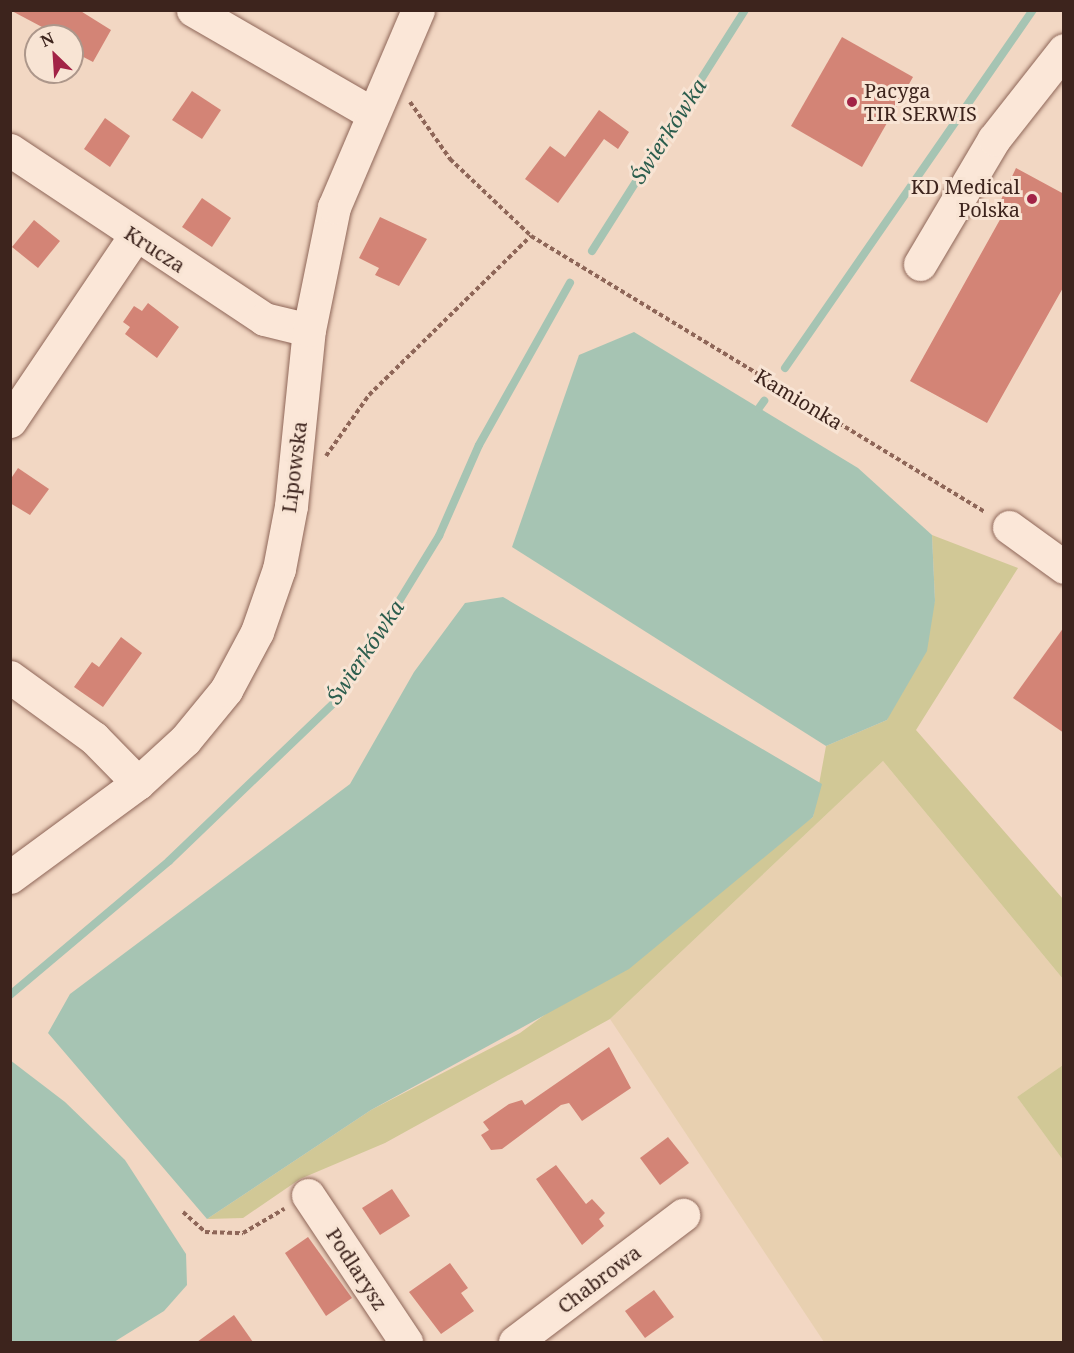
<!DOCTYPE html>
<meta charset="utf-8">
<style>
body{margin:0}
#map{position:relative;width:1074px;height:1353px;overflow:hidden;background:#f2d7c3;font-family:"Noto Serif",serif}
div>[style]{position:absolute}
.farmland>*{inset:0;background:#e8d0b0}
.green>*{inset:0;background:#d1c896}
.water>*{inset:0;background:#a6c4b3}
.stream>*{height:8px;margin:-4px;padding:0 4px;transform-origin:4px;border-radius:4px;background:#a6c4b3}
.building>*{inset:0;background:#d38476}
.path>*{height:4px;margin-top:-2px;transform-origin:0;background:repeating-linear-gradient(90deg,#8e6658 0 4.5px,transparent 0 7.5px)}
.roads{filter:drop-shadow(0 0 2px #8e6658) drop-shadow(0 0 2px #8e6658)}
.minor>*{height:33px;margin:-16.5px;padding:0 16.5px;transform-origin:16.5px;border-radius:16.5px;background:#fbe7d8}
.dots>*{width:16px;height:16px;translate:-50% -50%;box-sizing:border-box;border:3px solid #f8e4d4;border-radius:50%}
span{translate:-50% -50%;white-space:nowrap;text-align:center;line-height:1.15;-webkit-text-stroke:6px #f8e4d4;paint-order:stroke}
.poi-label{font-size:20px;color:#3d241d}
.left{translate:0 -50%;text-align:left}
.right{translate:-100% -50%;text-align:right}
.street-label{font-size:20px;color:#3d241d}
.water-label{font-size:21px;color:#2b5d4d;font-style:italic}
.frame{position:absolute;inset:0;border:12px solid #3d241d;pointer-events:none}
.north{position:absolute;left:24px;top:24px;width:60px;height:60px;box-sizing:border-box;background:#f8e4d4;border:2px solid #ad978b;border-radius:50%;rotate:335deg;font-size:16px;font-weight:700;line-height:24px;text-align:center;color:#3d241d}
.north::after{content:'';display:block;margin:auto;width:21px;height:27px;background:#a22346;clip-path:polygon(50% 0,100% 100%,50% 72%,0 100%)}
</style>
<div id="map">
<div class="farmland">
<div style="clip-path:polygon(883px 761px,1063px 979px,1063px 1065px,1017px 1097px,1063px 1160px,1063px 1342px,824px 1342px,610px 1019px)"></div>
</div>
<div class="green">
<div style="clip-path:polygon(932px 535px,1018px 568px,916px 730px,1063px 899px,1063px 979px,883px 761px,610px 1019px,385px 1143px,300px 1179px,243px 1218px,207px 1219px,371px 1110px,520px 1033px,813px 817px,826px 746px,887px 720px,935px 601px)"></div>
<div style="clip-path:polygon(1063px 1065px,1063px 1160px,1017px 1097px)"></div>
</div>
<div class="water">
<div style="clip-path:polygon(634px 332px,858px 468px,932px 535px,935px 601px,927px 651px,887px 720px,826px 746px,512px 547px,579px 355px)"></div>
<div style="clip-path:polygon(503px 597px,822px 784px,813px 817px,629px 969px,371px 1110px,207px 1219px,48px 1033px,70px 994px,350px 784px,414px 672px,465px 603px)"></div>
<div style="clip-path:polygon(10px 1060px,65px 1102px,125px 1160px,186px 1254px,187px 1285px,164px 1311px,114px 1342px,11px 1342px)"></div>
</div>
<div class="stream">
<div style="left:592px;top:251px;width:285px;rotate:-57.6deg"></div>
<div style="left:785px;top:368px;width:436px;rotate:-55.3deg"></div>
<div style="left:759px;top:408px;width:9px;rotate:-54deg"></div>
<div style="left:10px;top:995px;width:208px;rotate:-40.1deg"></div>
<div style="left:169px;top:861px;width:238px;rotate:-43.8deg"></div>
<div style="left:341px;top:696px;width:188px;rotate:-58.5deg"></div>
<div style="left:439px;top:536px;width:99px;rotate:-66.3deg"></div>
<div style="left:479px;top:445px;width:186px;rotate:-60.7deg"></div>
</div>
<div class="building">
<div style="clip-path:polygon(10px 10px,79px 10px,111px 30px,93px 62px,72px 51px,72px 36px,59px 36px)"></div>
<div style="clip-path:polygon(842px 37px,913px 77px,862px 167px,791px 126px)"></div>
<div style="clip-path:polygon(192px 91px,221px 110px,202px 139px,172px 120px)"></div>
<div style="clip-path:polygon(599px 110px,629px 132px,618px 149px,604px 139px,558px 203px,525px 179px,550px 146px,565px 157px)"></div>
<div style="clip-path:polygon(105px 118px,130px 136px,110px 167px,84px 149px)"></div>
<div style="clip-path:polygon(1016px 168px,1064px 194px,1064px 286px,987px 423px,910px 381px,1007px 207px,999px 204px)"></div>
<div style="clip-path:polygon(202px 198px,231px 218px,212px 247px,182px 227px)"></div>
<div style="clip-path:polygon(380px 217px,427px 239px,399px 286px,375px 275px,379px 268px,359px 258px)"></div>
<div style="clip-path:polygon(34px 220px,60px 241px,38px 268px,12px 247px)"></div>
<div style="clip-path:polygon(148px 303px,179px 327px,157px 358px,125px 334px,130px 327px,123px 322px,134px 306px,142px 311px)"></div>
<div style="clip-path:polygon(18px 468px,49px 489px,30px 515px,10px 503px,10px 480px)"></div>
<div style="clip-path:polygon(1064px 627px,1064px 733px,1013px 698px)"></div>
<div style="clip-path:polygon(121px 637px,142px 653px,103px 707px,74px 687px,92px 662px,99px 667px)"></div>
<div style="clip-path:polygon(609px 1047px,631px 1088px,582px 1121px,569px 1103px,561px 1105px,502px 1149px,491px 1150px,481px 1135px,489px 1130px,483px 1122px,509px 1104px,522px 1100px,525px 1105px)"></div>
<div style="clip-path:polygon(668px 1137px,689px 1163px,660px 1185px,640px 1158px)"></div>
<div style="clip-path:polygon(556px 1165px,586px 1204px,592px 1199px,605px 1213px,599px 1219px,604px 1226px,582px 1245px,536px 1179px)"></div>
<div style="clip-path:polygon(392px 1189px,410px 1216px,380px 1235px,362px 1208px)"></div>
<div style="clip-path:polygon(308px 1237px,352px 1298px,326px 1316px,285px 1253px)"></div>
<div style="clip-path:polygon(450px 1263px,468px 1288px,461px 1293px,474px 1311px,441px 1334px,409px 1292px)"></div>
<div style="clip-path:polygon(654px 1290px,674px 1317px,645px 1338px,625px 1311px)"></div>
<div style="clip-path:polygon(234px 1315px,253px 1342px,197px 1342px)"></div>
</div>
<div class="path">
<div style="left:1063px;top:10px;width:1px;rotate:45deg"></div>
<div style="left:410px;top:102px;width:70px;rotate:54.9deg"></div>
<div style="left:450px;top:159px;width:112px;rotate:43.5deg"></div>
<div style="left:531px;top:236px;width:531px;rotate:31.3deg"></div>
<div style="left:326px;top:456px;width:75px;rotate:-54.8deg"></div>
<div style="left:369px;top:395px;width:227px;rotate:-44.5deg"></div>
<div style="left:183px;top:1212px;width:30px;rotate:42deg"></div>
<div style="left:205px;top:1232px;width:38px;rotate:2deg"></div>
<div style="left:243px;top:1233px;width:48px;rotate:-30.3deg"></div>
</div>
<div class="roads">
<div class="minor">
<div style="left:193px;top:10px;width:204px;rotate:30deg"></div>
<div style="left:10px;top:150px;width:305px;rotate:33.6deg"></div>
<div style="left:264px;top:319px;width:46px;rotate:13.7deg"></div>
<div style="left:920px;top:264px;width:145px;rotate:-59.4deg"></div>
<div style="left:994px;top:139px;width:113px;rotate:-51.8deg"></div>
<div style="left:10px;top:421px;width:223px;rotate:-56deg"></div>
<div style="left:1009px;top:527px;width:68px;rotate:36deg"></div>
<div style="left:10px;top:677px;width:104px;rotate:36deg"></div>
<div style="left:94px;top:738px;width:63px;rotate:45.6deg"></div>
<div style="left:10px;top:877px;width:159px;rotate:-36.3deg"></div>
<div style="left:138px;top:783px;width:64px;rotate:-42.5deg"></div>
<div style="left:185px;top:740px;width:65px;rotate:-50.6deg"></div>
<div style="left:226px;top:690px;width:66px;rotate:-61.9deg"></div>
<div style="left:257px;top:632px;width:67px;rotate:-70.8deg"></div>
<div style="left:279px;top:569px;width:64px;rotate:-79.2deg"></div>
<div style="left:291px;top:506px;width:177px;rotate:-84.2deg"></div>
<div style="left:309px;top:330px;width:126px;rotate:-78.5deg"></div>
<div style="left:334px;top:207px;width:214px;rotate:-66.9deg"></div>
<div style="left:308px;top:1195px;width:177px;rotate:56.3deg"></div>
<div style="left:515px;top:1342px;width:211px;rotate:-37.1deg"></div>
</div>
</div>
<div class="dots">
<div style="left:852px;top:102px;background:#a22346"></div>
<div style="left:1032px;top:199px;background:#a22346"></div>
</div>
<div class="poi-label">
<span class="left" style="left:864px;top:102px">Pacyga<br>TIR SERWIS</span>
<span class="right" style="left:1020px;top:198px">KD Medical<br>Polska</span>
</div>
<div class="street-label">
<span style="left:155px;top:249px;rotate:33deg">Krucza</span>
<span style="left:799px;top:399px;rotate:31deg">Kamionka</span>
<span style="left:294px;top:467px;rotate:-83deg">Lipowska</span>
<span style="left:357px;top:1269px;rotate:57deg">Podlarysz</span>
<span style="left:599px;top:1279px;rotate:-37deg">Chabrowa</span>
</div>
<div class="water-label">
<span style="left:668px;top:131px;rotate:-57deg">Świerkówka</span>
<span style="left:365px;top:652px;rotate:-56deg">Świerkówka</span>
</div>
<div class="frame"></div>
<div class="north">N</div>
</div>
